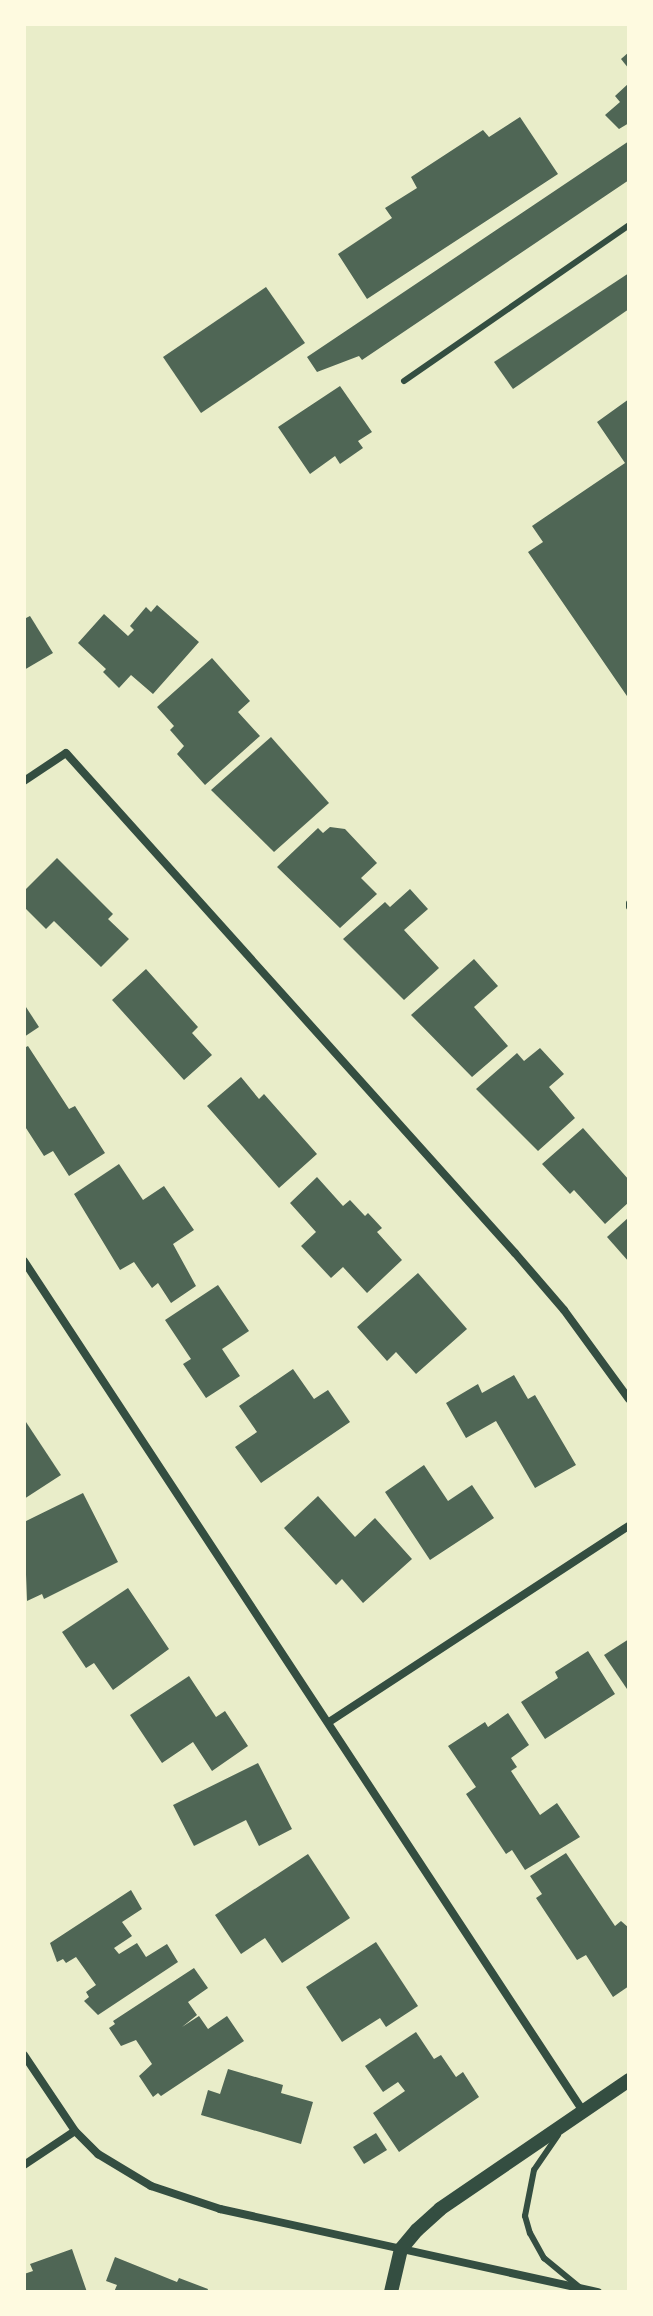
<!DOCTYPE html>
<style>
body{margin:0}
#map{position:relative;width:653px;height:2316px;overflow:hidden;background:#e9edc9;font-family:Commissioner,sans-serif}
div>[style]{position:absolute}
.building>*{inset:0;background:#4f6655}
.service>*{height:6px;margin:-3px;padding:0 3px;transform-origin:3px;border-radius:3px;background:#344e41}
.minor>*{height:8px;margin:-4px;padding:0 4px;transform-origin:4px;border-radius:4px;background:#344e41}
.tertiary>*{height:14px;margin:-7px;padding:0 7px;transform-origin:7px;border-radius:7px;background:#344e41}
span{translate:-50% -50%;white-space:nowrap;text-align:center;line-height:1.15;-webkit-text-stroke:7px #fefae0;paint-order:stroke}
.frame{position:absolute;inset:0;border:26px solid #fefae0;pointer-events:none}
</style>
<div id="map">
<div class="building">
<div style="clip-path:polygon(629px 52px,629px 69px,621px 59px)"></div>
<div style="clip-path:polygon(629px 83px,629px 123px,619px 129px,605px 115px,620px 102px,615px 96px)"></div>
<div style="clip-path:polygon(520px 117px,558px 174px,367px 299px,338px 254px,392px 218px,385px 208px,417px 188px,411px 177px,483px 130px,489px 137px)"></div>
<div style="clip-path:polygon(629px 141px,629px 180px,362px 360px,359px 356px,317px 372px,307px 357px)"></div>
<div style="clip-path:polygon(629px 273px,629px 309px,513px 389px,494px 362px)"></div>
<div style="clip-path:polygon(266px 287px,305px 343px,201px 413px,163px 357px)"></div>
<div style="clip-path:polygon(340px 386px,372px 432px,358px 441px,363px 448px,340px 464px,335px 456px,310px 474px,278px 427px)"></div>
<div style="clip-path:polygon(629px 399px,629px 699px,528px 552px,543px 542px,532px 526px,625px 463px,597px 422px)"></div>
<div style="clip-path:polygon(157px 605px,199px 642px,153px 694px,131px 675px,119px 688px,103px 672px,106px 669px,78px 643px,104px 614px,128px 636px,134px 630px,130px 626px,146px 607px,151px 612px)"></div>
<div style="clip-path:polygon(30px 616px,53px 653px,24px 670px,24px 619px)"></div>
<div style="clip-path:polygon(212px 658px,250px 701px,238px 712px,260px 736px,205px 785px,177px 754px,184px 746px,170px 730px,174px 726px,157px 707px)"></div>
<div style="clip-path:polygon(271px 737px,329px 803px,274px 852px,211px 790px)"></div>
<div style="clip-path:polygon(330px 827px,345px 829px,377px 863px,361px 878px,377px 894px,340px 928px,277px 867px,318px 828px,323px 833px)"></div>
<div style="clip-path:polygon(57px 858px,113px 914px,108px 919px,129px 939px,101px 967px,54px 921px,46px 929px,24px 907px,24px 891px)"></div>
<div style="clip-path:polygon(410px 889px,428px 909px,404px 930px,439px 968px,404px 1000px,343px 939px,385px 902px,390px 907px)"></div>
<div style="clip-path:polygon(474px 959px,498px 986px,474px 1007px,508px 1046px,472px 1077px,411px 1015px)"></div>
<div style="clip-path:polygon(146px 969px,198px 1027px,192px 1033px,212px 1055px,184px 1080px,112px 1000px)"></div>
<div style="clip-path:polygon(24px 1004px,39px 1027px,24px 1037px)"></div>
<div style="clip-path:polygon(28px 1046px,69px 1109px,75px 1106px,105px 1153px,69px 1176px,53px 1151px,44px 1156px,24px 1125px,24px 1048px)"></div>
<div style="clip-path:polygon(540px 1048px,564px 1074px,549px 1087px,575px 1118px,538px 1151px,476px 1089px,517px 1053px,524px 1061px)"></div>
<div style="clip-path:polygon(241px 1077px,259px 1099px,264px 1094px,317px 1154px,279px 1188px,207px 1106px)"></div>
<div style="clip-path:polygon(583px 1128px,629px 1180px,629px 1202px,605px 1224px,574px 1190px,570px 1194px,542px 1164px)"></div>
<div style="clip-path:polygon(119px 1164px,143px 1200px,164px 1186px,194px 1230px,173px 1244px,196px 1286px,171px 1303px,158px 1283px,152px 1288px,134px 1262px,120px 1270px,74px 1194px)"></div>
<div style="clip-path:polygon(317px 1177px,343px 1206px,350px 1200px,365px 1216px,368px 1213px,382px 1228px,377px 1232px,402px 1260px,367px 1293px,343px 1267px,331px 1278px,301px 1246px,316px 1232px,290px 1203px)"></div>
<div style="clip-path:polygon(629px 1217px,629px 1262px,607px 1237px)"></div>
<div style="clip-path:polygon(418px 1273px,467px 1329px,416px 1374px,396px 1352px,387px 1361px,357px 1327px)"></div>
<div style="clip-path:polygon(218px 1285px,249px 1331px,222px 1349px,240px 1376px,206px 1398px,183px 1364px,191px 1359px,165px 1320px)"></div>
<div style="clip-path:polygon(293px 1369px,314px 1399px,328px 1390px,350px 1422px,261px 1483px,235px 1447px,257px 1432px,239px 1406px)"></div>
<div style="clip-path:polygon(514px 1375px,528px 1399px,535px 1395px,576px 1465px,535px 1488px,496px 1421px,466px 1438px,446px 1403px,478px 1384px,482px 1393px)"></div>
<div style="clip-path:polygon(24px 1419px,61px 1475px,24px 1499px)"></div>
<div style="clip-path:polygon(424px 1465px,448px 1501px,472px 1485px,494px 1518px,430px 1560px,385px 1492px)"></div>
<div style="clip-path:polygon(83px 1493px,118px 1562px,44px 1599px,42px 1594px,27px 1601px,24px 1522px)"></div>
<div style="clip-path:polygon(318px 1496px,355px 1537px,375px 1518px,412px 1559px,363px 1603px,342px 1579px,336px 1585px,284px 1528px)"></div>
<div style="clip-path:polygon(128px 1588px,169px 1649px,113px 1690px,94px 1663px,86px 1668px,62px 1632px)"></div>
<div style="clip-path:polygon(629px 1639px,629px 1692px,604px 1655px)"></div>
<div style="clip-path:polygon(588px 1651px,615px 1694px,545px 1739px,521px 1702px,558px 1678px,555px 1672px)"></div>
<div style="clip-path:polygon(189px 1676px,216px 1717px,225px 1711px,248px 1746px,212px 1771px,193px 1742px,162px 1763px,130px 1715px)"></div>
<div style="clip-path:polygon(508px 1713px,529px 1745px,511px 1758px,517px 1767px,511px 1771px,540px 1815px,557px 1803px,580px 1837px,525px 1870px,512px 1850px,506px 1854px,466px 1794px,476px 1787px,448px 1746px,485px 1722px,488px 1727px)"></div>
<div style="clip-path:polygon(258px 1763px,292px 1829px,259px 1846px,246px 1820px,194px 1846px,173px 1805px)"></div>
<div style="clip-path:polygon(566px 1853px,615px 1926px,621px 1921px,629px 1928px,629px 1986px,613px 1997px,586px 1955px,577px 1960px,536px 1898px,542px 1894px,530px 1876px)"></div>
<div style="clip-path:polygon(308px 1854px,350px 1918px,282px 1963px,265px 1938px,241px 1954px,215px 1915px)"></div>
<div style="clip-path:polygon(131px 1890px,142px 1909px,122px 1922px,132px 1936px,114px 1948px,119px 1954px,137px 1943px,146px 1957px,167px 1944px,178px 1962px,98px 2015px,84px 2001px,89px 1997px,86px 1992px,96px 1985px,76px 1957px,66px 1963px,63px 1959px,57px 1962px,50px 1943px)"></div>
<div style="clip-path:polygon(376px 1942px,418px 2006px,386px 2027px,380px 2018px,342px 2042px,306px 1987px)"></div>
<div style="clip-path:polygon(194px 1968px,208px 1988px,188px 2002px,197px 2015px,182px 2027px,199px 2016px,208px 2029px,227px 2016px,244px 2041px,161px 2096px,158px 2093px,153px 2097px,139px 2076px,152px 2064px,136px 2040px,121px 2046px,109px 2028px,115px 2024px,113px 2021px)"></div>
<div style="clip-path:polygon(416px 2032px,434px 2059px,441px 2055px,456px 2077px,463px 2072px,479px 2097px,399px 2152px,373px 2113px,405px 2091px,398px 2082px,383px 2092px,365px 2066px)"></div>
<div style="clip-path:polygon(228px 2069px,283px 2085px,281px 2093px,313px 2102px,301px 2144px,201px 2115px,208px 2090px,220px 2094px)"></div>
<div style="clip-path:polygon(376px 2133px,387px 2150px,364px 2164px,353px 2147px)"></div>
<div style="clip-path:polygon(72px 2249px,87px 2292px,24px 2292px,24px 2274px,33px 2271px,30px 2264px)"></div>
<div style="clip-path:polygon(115px 2257px,177px 2282px,179px 2278px,208px 2289px,207px 2292px,114px 2292px,117px 2285px,106px 2281px)"></div>
</div>
<div class="service">
<div style="left:404px;top:381px;width:274px;rotate:-34.7deg"></div>
<div style="left:629px;top:903px;width:4px;rotate:90deg"></div>
<div style="left:558px;top:2135px;width:42px;rotate:124.4deg"></div>
<div style="left:534px;top:2170px;width:47px;rotate:101.1deg"></div>
<div style="left:525px;top:2216px;width:18px;rotate:74deg"></div>
<div style="left:530px;top:2233px;width:29px;rotate:61deg"></div>
<div style="left:544px;top:2258px;width:45px;rotate:39.6deg"></div>
</div>
<div class="minor">
<div style="left:24px;top:781px;width:50px;rotate:-33.7deg"></div>
<div style="left:66px;top:753px;width:672px;rotate:48.08deg"></div>
<div style="left:515px;top:1253px;width:75px;rotate:49.3deg"></div>
<div style="left:564px;top:1310px;width:110px;rotate:53.9deg"></div>
<div style="left:24px;top:1261px;width:1017px;rotate:56.67deg"></div>
<div style="left:329px;top:1722px;width:358px;rotate:-33.2deg"></div>
<div style="left:24px;top:2055px;width:92px;rotate:56.1deg"></div>
<div style="left:75px;top:2131px;width:33px;rotate:45deg"></div>
<div style="left:98px;top:2154px;width:62px;rotate:31.1deg"></div>
<div style="left:151px;top:2186px;width:73px;rotate:18.4deg"></div>
<div style="left:220px;top:2209px;width:387px;rotate:12.4deg"></div>
<div style="left:24px;top:2165px;width:61px;rotate:-33.7deg"></div>
</div>
<div class="tertiary">
<div style="left:391px;top:2292px;width:44px;rotate:-76.9deg"></div>
<div style="left:401px;top:2249px;width:25px;rotate:-50deg"></div>
<div style="left:417px;top:2230px;width:31px;rotate:-42deg"></div>
<div style="left:440px;top:2209px;width:229px;rotate:-34.3deg"></div>
</div>
<div class="frame"></div>
</div>
